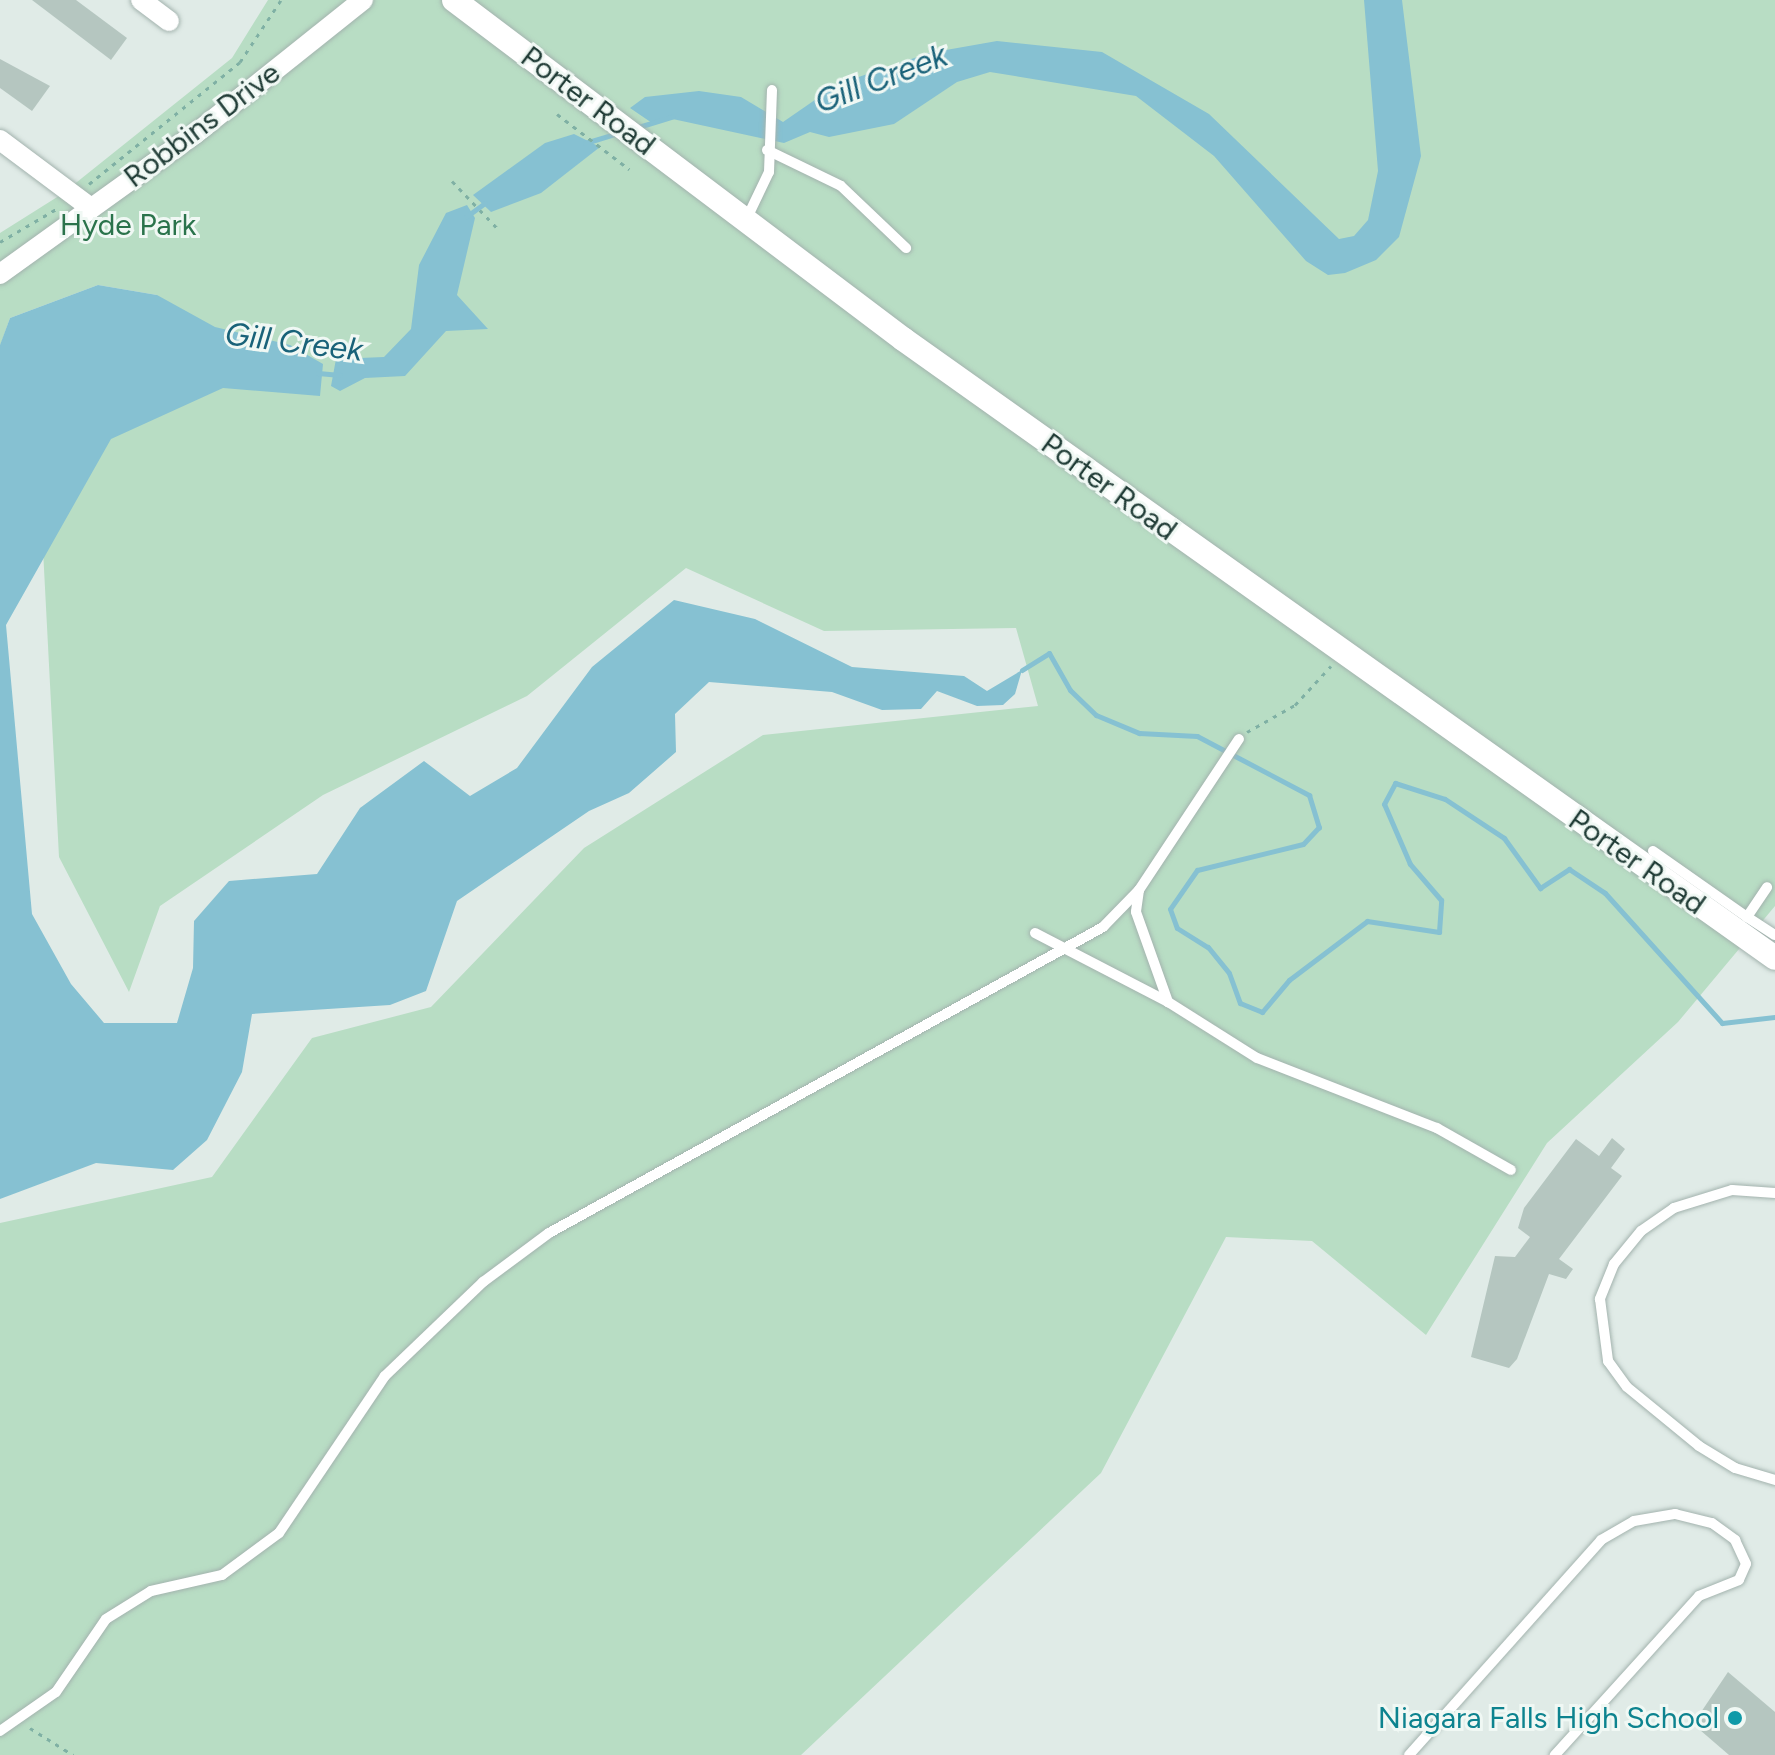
<!DOCTYPE html>
<style>
body{margin:0}
#map{position:relative;width:1775px;height:1755px;overflow:hidden;background:#e0ebe7;font-family:Figtree,sans-serif}
div>[style]{position:absolute}
.green>*{inset:0;background:#b8ddc4}
.water>*{inset:0;background:#86c1d2}
.stream>*{height:5px;margin:-2.5px;padding:0 2.5px;transform-origin:2.5px;border-radius:2.5px;background:#86c1d2}
.building>*{inset:0;background:#b5c6c0}
.path>*{height:3px;margin-top:-1.5px;transform-origin:0;background:repeating-linear-gradient(90deg,#7fb0a4 0 4px,transparent 0 10px)}
.roads{filter:drop-shadow(0 0 2px #a3b3ae) drop-shadow(0 0 2px #a3b3ae)}
.lane>*{height:10px;margin:-5px;padding:0 5px;transform-origin:5px;border-radius:5px;background:#fff}
.street>*{height:20px;margin:-10px;padding:0 10px;transform-origin:10px;border-radius:10px;background:#fff}
.secondary>*{height:24px;margin:-12px;padding:0 12px;transform-origin:12px;border-radius:12px;background:#fff}
.dots>*{width:22px;height:22px;translate:-50% -50%;box-sizing:border-box;border:4px solid #f0f8f4;border-radius:50%}
span{translate:-50% -50%;white-space:nowrap;text-align:center;line-height:1.15;-webkit-text-stroke:6px #f0f8f4;paint-order:stroke}
.street-label{font-size:30px;color:#203c36}
.park-label{font-size:30px;color:#2a734b}
.culture-label{font-size:30px;color:#0d838f}
.right{translate:-100% -50%;text-align:right}
.water-label{font-size:32px;color:#196279;font-style:italic}
</style>
<div id="map">
<div class="green">
<div style="clip-path:polygon(268px 0,1775px 0,1775px 906px,1678px 1022px,1547px 1143px,1426px 1335px,1312px 1241px,1226px 1237px,1101px 1473px,801px 1755px,0 1755px,0 1223px,212px 1177px,312px 1038px,431px 1007px,584px 848px,763px 735px,1038px 706px,1016px 628px,824px 631px,686px 568px,527px 696px,323px 795px,160px 906px,129px 992px,59px 857px,40px 492px,157px 295px,98px 285px,10px 318px,0 346px,0 233px,62px 194px,232px 58px)"></div>
</div>
<div class="water">
<div style="clip-path:polygon(1364px 0,1402px 0,1421px 156px,1399px 237px,1376px 260px,1345px 273px,1328px 275px,1306px 261px,1214px 156px,1136px 96px,990px 72px,957px 82px,894px 124px,829px 137px,810px 132px,784px 143px,668px 118px,652px 123px,630px 108px,645px 97px,699px 91px,741px 97px,783px 122px,838px 84px,929px 53px,997px 41px,1102px 52px,1209px 114px,1339px 239px,1354px 236px,1368px 220px,1378px 171px)"></div>
<div style="clip-path:polygon(574px 134px,600px 147px,541px 193px,491px 212px,473px 195px,545px 143px)"></div>
<div style="clip-path:polygon(467px 205px,475px 218px,457px 295px,488px 329px,446px 331px,405px 376px,365px 378px,340px 391px,331px 386px,336px 359px,384px 357px,411px 329px,419px 265px,446px 213px)"></div>
<div style="clip-path:polygon(98px 285px,157px 295px,215px 327px,290px 345px,323px 364px,320px 396px,223px 388px,111px 439px,6px 625px,32px 914px,71px 984px,104px 1023px,177px 1023px,193px 968px,194px 921px,229px 881px,317px 874px,360px 808px,424px 761px,470px 796px,517px 768px,592px 667px,674px 600px,755px 619px,852px 667px,964px 676px,987px 691px,1022px 670px,1015px 694px,1003px 705px,977px 706px,937px 691px,921px 709px,882px 710px,832px 692px,709px 682px,675px 714px,676px 752px,629px 793px,589px 811px,457px 901px,426px 991px,390px 1005px,252px 1014px,242px 1072px,207px 1140px,173px 1170px,96px 1163px,0 1199px,0 345px,10px 318px)"></div>
</div>
<div class="stream">
<div style="left:635px;top:128px;width:39px;rotate:-17deg"></div>
<div style="left:585px;top:143px;width:34px;rotate:-17deg"></div>
<div style="left:467px;top:216px;width:22px;rotate:-36deg"></div>
<div style="left:318px;top:373px;width:22px;rotate:5deg"></div>
<div style="left:1022px;top:670px;width:32px;rotate:-32deg"></div>
<div style="left:1049px;top:653px;width:43px;rotate:60.4deg"></div>
<div style="left:1070px;top:690px;width:36px;rotate:44deg"></div>
<div style="left:1096px;top:715px;width:47px;rotate:22.7deg"></div>
<div style="left:1139px;top:733px;width:58px;rotate:3deg"></div>
<div style="left:1197px;top:736px;width:127px;rotate:27.8deg"></div>
<div style="left:1309px;top:795px;width:34px;rotate:73deg"></div>
<div style="left:1319px;top:827px;width:23px;rotate:133deg"></div>
<div style="left:1303px;top:844px;width:109px;rotate:166.2deg"></div>
<div style="left:1197px;top:870px;width:47px;rotate:124.7deg"></div>
<div style="left:1170px;top:909px;width:20px;rotate:70deg"></div>
<div style="left:1177px;top:928px;width:36px;rotate:32deg"></div>
<div style="left:1208px;top:947px;width:33px;rotate:51deg"></div>
<div style="left:1229px;top:973px;width:32px;rotate:70deg"></div>
<div style="left:1240px;top:1003px;width:24px;rotate:22deg"></div>
<div style="left:1262px;top:1012px;width:42px;rotate:-49.8deg"></div>
<div style="left:1289px;top:980px;width:98px;rotate:-37.1deg"></div>
<div style="left:1367px;top:921px;width:73px;rotate:8.7deg"></div>
<div style="left:1439px;top:932px;width:32px;rotate:-86deg"></div>
<div style="left:1441px;top:900px;width:48px;rotate:-130.7deg"></div>
<div style="left:1410px;top:864px;width:65px;rotate:-113.4deg"></div>
<div style="left:1384px;top:804px;width:24px;rotate:-62deg"></div>
<div style="left:1395px;top:783px;width:52px;rotate:17.7deg"></div>
<div style="left:1445px;top:799px;width:71px;rotate:33.5deg"></div>
<div style="left:1504px;top:838px;width:62px;rotate:54.2deg"></div>
<div style="left:1540px;top:888px;width:35px;rotate:-33deg"></div>
<div style="left:1569px;top:869px;width:43px;rotate:33.7deg"></div>
<div style="left:1605px;top:893px;width:175px;rotate:48deg"></div>
<div style="left:1722px;top:1023px;width:53px;rotate:-6.5deg"></div>
</div>
<div class="building">
<div style="clip-path:polygon(32px 0,76px 0,127px 38px,111px 60px)"></div>
<div style="clip-path:polygon(0 59px,50px 86px,32px 111px,0 88px)"></div>
<div style="clip-path:polygon(1612px 1138px,1625px 1149px,1611px 1168px,1622px 1176px,1559px 1259px,1573px 1269px,1566px 1279px,1549px 1274px,1517px 1359px,1509px 1368px,1471px 1357px,1495px 1256px,1515px 1257px,1530px 1237px,1518px 1228px,1524px 1208px,1576px 1139px,1599px 1156px)"></div>
<div style="clip-path:polygon(1728px 1672px,1775px 1712px,1775px 1755px,1729px 1755px,1693px 1724px)"></div>
</div>
<div class="path">
<div style="left:557px;top:114px;width:91px;rotate:37.4deg"></div>
<div style="left:452px;top:181px;width:66px;rotate:46.2deg"></div>
<div style="left:89px;top:184px;width:194px;rotate:-38.9deg"></div>
<div style="left:240px;top:62px;width:74px;rotate:-56.5deg"></div>
<div style="left:0;top:242px;width:67px;rotate:-30.4deg"></div>
<div style="left:1247px;top:732px;width:55px;rotate:-29.4deg"></div>
<div style="left:1295px;top:705px;width:53px;rotate:-47.3deg"></div>
<div style="left:30px;top:1728px;width:51px;rotate:32.1deg"></div>
</div>
<div class="roads">
<div class="lane">
<div style="left:767px;top:150px;width:82px;rotate:25.9deg"></div>
<div style="left:841px;top:186px;width:90px;rotate:43.6deg"></div>
<div style="left:746px;top:220px;width:53px;rotate:-64.4deg"></div>
<div style="left:769px;top:172px;width:82px;rotate:-87.9deg"></div>
<div style="left:1653px;top:851px;width:115px;rotate:35.1deg"></div>
<div style="left:1747px;top:917px;width:36px;rotate:-56deg"></div>
<div style="left:1139px;top:890px;width:22px;rotate:98deg"></div>
<div style="left:1136px;top:912px;width:96px;rotate:70.4deg"></div>
<div style="left:1747px;top:917px;width:33px;rotate:33deg"></div>
<div style="left:1035px;top:933px;width:150px;rotate:27.4deg"></div>
<div style="left:1168px;top:1002px;width:105px;rotate:32.2deg"></div>
<div style="left:1257px;top:1058px;width:193px;rotate:21.3deg"></div>
<div style="left:1437px;top:1128px;width:85px;rotate:29.6deg"></div>
<div style="left:1775px;top:1193px;width:43px;rotate:-176deg"></div>
<div style="left:1732px;top:1190px;width:61px;rotate:162.8deg"></div>
<div style="left:1674px;top:1208px;width:40px;rotate:145.1deg"></div>
<div style="left:1641px;top:1231px;width:43px;rotate:129.3deg"></div>
<div style="left:1614px;top:1264px;width:38px;rotate:112deg"></div>
<div style="left:1600px;top:1299px;width:63px;rotate:82.6deg"></div>
<div style="left:1608px;top:1361px;width:32px;rotate:54deg"></div>
<div style="left:1627px;top:1387px;width:93px;rotate:39.3deg"></div>
<div style="left:1699px;top:1446px;width:42px;rotate:31.4deg"></div>
<div style="left:1735px;top:1468px;width:42px;rotate:16.7deg"></div>
<div style="left:0;top:1731px;width:68px;rotate:-34.9deg"></div>
<div style="left:56px;top:1692px;width:88px;rotate:-55.6deg"></div>
<div style="left:106px;top:1619px;width:53px;rotate:-31.9deg"></div>
<div style="left:151px;top:1591px;width:73px;rotate:-12.7deg"></div>
<div style="left:222px;top:1575px;width:71px;rotate:-36.4deg"></div>
<div style="left:279px;top:1533px;width:189px;rotate:-56deg"></div>
<div style="left:385px;top:1376px;width:136px;rotate:-43.8deg"></div>
<div style="left:483px;top:1282px;width:82px;rotate:-36.6deg"></div>
<div style="left:549px;top:1233px;width:633px;rotate:-28.91deg"></div>
<div style="left:1103px;top:927px;width:52px;rotate:-45.8deg"></div>
<div style="left:1139px;top:890px;width:181px;rotate:-56.5deg"></div>
<div style="left:1409px;top:1755px;width:288px;rotate:-48.2deg"></div>
<div style="left:1601px;top:1540px;width:38px;rotate:-30deg"></div>
<div style="left:1634px;top:1521px;width:42px;rotate:-9.7deg"></div>
<div style="left:1675px;top:1514px;width:38px;rotate:14deg"></div>
<div style="left:1712px;top:1523px;width:29px;rotate:36deg"></div>
<div style="left:1735px;top:1540px;width:26px;rotate:65deg"></div>
<div style="left:1746px;top:1564px;width:17px;rotate:114deg"></div>
<div style="left:1739px;top:1580px;width:43px;rotate:158.2deg"></div>
<div style="left:1699px;top:1596px;width:215px;rotate:132.2deg"></div>
</div>
<div class="street">
<div style="left:141px;top:0;width:35px;rotate:37deg"></div>
<div style="left:0;top:140px;width:114px;rotate:36.8deg"></div>
<div style="left:0;top:274px;width:240px;rotate:-35.7deg"></div>
<div style="left:195px;top:134px;width:215px;rotate:-38.6deg"></div>
</div>
<div class="secondary">
<div style="left:454px;top:0;width:563px;rotate:37.05deg"></div>
<div style="left:903px;top:339px;width:1069px;rotate:35.37deg"></div>
</div>
</div>
<div class="dots">
<div style="left:1735px;top:1718px;background:#0f9aa8"></div>
</div>
<div class="street-label">
<span style="left:588px;top:101px;rotate:37deg">Porter Road</span>
<span style="left:202px;top:125px;rotate:-37deg">Robbins Drive</span>
<span style="left:1109px;top:487px;rotate:36deg">Porter Road</span>
<span style="left:1637px;top:862px;rotate:35deg">Porter Road</span>
</div>
<div class="park-label">
<span style="left:128px;top:225px">Hyde Park</span>
</div>
<div class="culture-label">
<span class="right" style="left:1719px;top:1718px">Niagara Falls High School</span>
</div>
<div class="water-label">
<span style="left:881px;top:79px;rotate:-21deg">Gill Creek</span>
<span style="left:294px;top:342px;rotate:7deg">Gill Creek</span>
</div>
</div>
